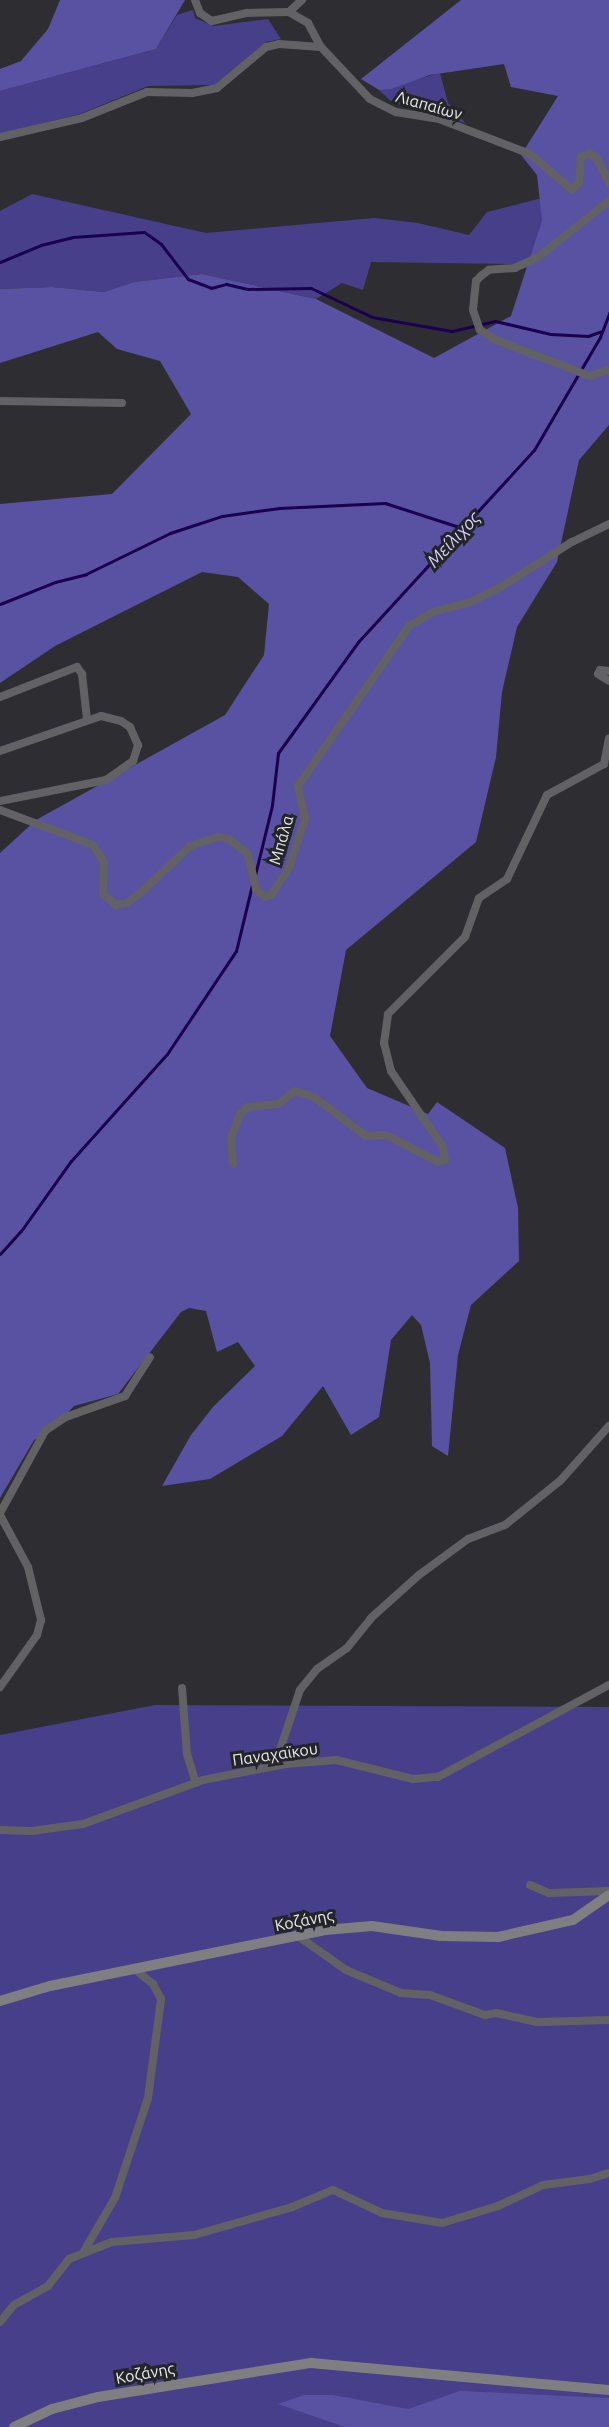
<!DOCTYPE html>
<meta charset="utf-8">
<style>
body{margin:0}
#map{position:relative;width:609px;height:2427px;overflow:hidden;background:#2e2e32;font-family:Ubuntu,sans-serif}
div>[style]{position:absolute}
.green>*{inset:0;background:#473f8a}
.forest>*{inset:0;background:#5951a2}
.stream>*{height:3px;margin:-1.5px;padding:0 1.5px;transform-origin:1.5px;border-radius:1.5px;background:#1a004f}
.street>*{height:8px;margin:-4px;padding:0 4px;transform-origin:4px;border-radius:4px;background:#626264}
.secondary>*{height:10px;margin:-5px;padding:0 5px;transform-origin:5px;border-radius:5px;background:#7f7f81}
span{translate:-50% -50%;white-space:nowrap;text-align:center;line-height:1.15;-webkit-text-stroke:6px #242528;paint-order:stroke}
.street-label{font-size:16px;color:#ebecee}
.water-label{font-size:18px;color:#d1d2ff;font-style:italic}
</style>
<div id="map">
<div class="green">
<div style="clip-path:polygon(193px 10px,195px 18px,214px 26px,268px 19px,281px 39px,266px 42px,215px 85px,148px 86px,80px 114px,0 134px,0 91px,156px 49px,177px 15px)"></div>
<div style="clip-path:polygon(440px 73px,448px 103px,466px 124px,443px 113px,393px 103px,379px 90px)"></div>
<div style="clip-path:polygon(32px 194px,206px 233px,374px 218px,418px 223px,469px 235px,487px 212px,542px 198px,542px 220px,530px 258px,515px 264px,371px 262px,363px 290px,342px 283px,316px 299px,202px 274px,134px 282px,104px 292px,52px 287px,0 289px,0 211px)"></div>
<div style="clip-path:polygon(155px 1705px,609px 1707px,609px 2427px,0 2427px,0 1735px)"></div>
</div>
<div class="forest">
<div style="clip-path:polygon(60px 0,185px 0,156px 49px,0 91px,0 69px,21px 61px,48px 29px)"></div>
<div style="clip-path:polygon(461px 0,609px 0,609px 425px,579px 460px,557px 562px,517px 627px,502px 692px,496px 757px,476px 842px,346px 950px,330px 1036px,367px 1088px,428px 1114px,437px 1102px,505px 1148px,518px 1208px,519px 1261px,471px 1305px,458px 1355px,448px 1456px,432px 1446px,430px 1363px,421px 1325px,412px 1315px,391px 1340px,379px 1417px,351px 1435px,323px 1386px,282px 1436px,210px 1479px,162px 1486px,191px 1435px,213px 1407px,255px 1366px,238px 1342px,217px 1352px,206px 1311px,189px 1308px,181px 1312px,118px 1394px,74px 1406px,51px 1431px,34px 1440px,0 1498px,0 853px,36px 820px,225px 715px,264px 655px,269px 604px,238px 577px,202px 572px,55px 646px,0 683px,0 504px,112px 494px,191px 414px,160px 361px,117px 349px,98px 332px,0 363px,0 289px,52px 287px,104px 292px,134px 282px,202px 274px,316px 299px,434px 358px,511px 316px,542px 220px,537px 175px,521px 155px,558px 96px,511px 87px,504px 64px,430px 75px,391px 89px,379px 90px,361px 79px)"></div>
<div style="clip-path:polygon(460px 2391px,609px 2398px,609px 2427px,345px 2427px,278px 2404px,304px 2395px,333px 2395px,408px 2409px)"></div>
</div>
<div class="stream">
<div style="left:0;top:262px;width:44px;rotate:-22.5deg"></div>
<div style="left:41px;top:245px;width:33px;rotate:-14deg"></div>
<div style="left:73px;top:237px;width:71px;rotate:-4deg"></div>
<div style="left:144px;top:232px;width:21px;rotate:35deg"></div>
<div style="left:161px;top:244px;width:44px;rotate:52.4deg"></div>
<div style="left:188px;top:279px;width:25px;rotate:21deg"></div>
<div style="left:211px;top:288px;width:16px;rotate:-15deg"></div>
<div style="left:226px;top:284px;width:22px;rotate:13deg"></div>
<div style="left:247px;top:289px;width:64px;rotate:-0.9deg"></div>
<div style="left:311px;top:288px;width:68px;rotate:25.4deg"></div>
<div style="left:372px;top:317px;width:81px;rotate:9.9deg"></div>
<div style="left:452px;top:331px;width:44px;rotate:-13.1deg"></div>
<div style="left:495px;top:321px;width:57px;rotate:13.1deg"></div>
<div style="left:551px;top:334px;width:37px;rotate:3deg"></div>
<div style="left:588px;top:336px;width:15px;rotate:-20deg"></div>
<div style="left:0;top:604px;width:59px;rotate:-21.8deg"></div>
<div style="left:55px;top:582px;width:32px;rotate:-14deg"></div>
<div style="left:86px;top:574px;width:93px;rotate:-26deg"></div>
<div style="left:170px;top:533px;width:55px;rotate:-18.1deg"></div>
<div style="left:222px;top:516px;width:58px;rotate:-8deg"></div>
<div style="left:279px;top:508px;width:106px;rotate:-2.7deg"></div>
<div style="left:385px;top:503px;width:81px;rotate:18deg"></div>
<div style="left:255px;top:875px;width:72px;rotate:-76.3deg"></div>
<div style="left:272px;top:805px;width:52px;rotate:-83.4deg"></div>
<div style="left:278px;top:753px;width:137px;rotate:-54.2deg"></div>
<div style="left:358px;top:642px;width:260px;rotate:-47.5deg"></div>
<div style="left:534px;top:450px;width:131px;rotate:-59.7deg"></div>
<div style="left:600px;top:337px;width:26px;rotate:-69deg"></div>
<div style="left:0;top:1254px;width:31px;rotate:-48deg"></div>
<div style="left:21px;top:1231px;width:86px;rotate:-54.5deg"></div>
<div style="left:71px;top:1161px;width:144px;rotate:-48.1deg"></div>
<div style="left:167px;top:1054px;width:124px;rotate:-56.2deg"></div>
<div style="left:236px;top:951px;width:68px;rotate:-76.4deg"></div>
</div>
<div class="street">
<div style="left:195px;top:0;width:14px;rotate:69deg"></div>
<div style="left:200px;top:13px;width:14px;rotate:34deg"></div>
<div style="left:212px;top:21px;width:36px;rotate:-13deg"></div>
<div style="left:247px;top:13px;width:42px;rotate:-1.4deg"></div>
<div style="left:289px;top:12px;width:22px;rotate:30deg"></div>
<div style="left:308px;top:23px;width:27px;rotate:62deg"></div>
<div style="left:321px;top:47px;width:71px;rotate:46.7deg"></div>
<div style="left:370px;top:99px;width:29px;rotate:27deg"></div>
<div style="left:396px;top:112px;width:44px;rotate:9.2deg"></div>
<div style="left:439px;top:119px;width:97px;rotate:21deg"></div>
<div style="left:530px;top:154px;width:55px;rotate:40.6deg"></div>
<div style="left:572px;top:190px;width:10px;rotate:-45deg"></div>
<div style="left:579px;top:183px;width:26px;rotate:-86deg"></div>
<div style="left:581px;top:157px;width:9px;rotate:-27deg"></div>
<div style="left:589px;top:153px;width:10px;rotate:37deg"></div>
<div style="left:597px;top:159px;width:27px;rotate:63deg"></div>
<div style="left:289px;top:12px;width:18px;rotate:-43deg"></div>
<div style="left:0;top:137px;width:84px;rotate:-13deg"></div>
<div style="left:82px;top:118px;width:70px;rotate:-21.8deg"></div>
<div style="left:147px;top:92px;width:45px;rotate:1.3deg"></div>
<div style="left:192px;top:93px;width:25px;rotate:-11deg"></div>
<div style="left:217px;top:88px;width:64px;rotate:-39.9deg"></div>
<div style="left:266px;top:47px;width:13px;rotate:-13deg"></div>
<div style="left:279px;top:44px;width:42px;rotate:4.1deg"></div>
<div style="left:609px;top:201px;width:92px;rotate:141.6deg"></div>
<div style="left:537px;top:258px;width:24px;rotate:156deg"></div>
<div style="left:515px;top:268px;width:26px;rotate:176deg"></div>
<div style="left:489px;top:270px;width:9px;rotate:144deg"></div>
<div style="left:482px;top:275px;width:8px;rotate:135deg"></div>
<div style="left:476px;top:281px;width:29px;rotate:96deg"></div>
<div style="left:473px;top:310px;width:21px;rotate:71deg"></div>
<div style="left:480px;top:330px;width:19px;rotate:32deg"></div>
<div style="left:496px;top:340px;width:101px;rotate:21deg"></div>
<div style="left:590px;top:376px;width:20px;rotate:-18deg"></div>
<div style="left:0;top:401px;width:122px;rotate:0.9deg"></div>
<div style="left:609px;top:671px;width:9px;rotate:-174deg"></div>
<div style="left:600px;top:670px;width:4px;rotate:117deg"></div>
<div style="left:598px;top:674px;width:13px;rotate:32deg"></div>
<div style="left:0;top:697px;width:83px;rotate:-21.3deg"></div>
<div style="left:77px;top:667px;width:9px;rotate:54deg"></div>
<div style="left:82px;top:674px;width:45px;rotate:83.7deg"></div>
<div style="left:0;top:751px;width:107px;rotate:-19.1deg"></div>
<div style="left:101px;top:716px;width:21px;rotate:14deg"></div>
<div style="left:121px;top:721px;width:11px;rotate:34deg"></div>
<div style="left:130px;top:727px;width:20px;rotate:66deg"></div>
<div style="left:138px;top:745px;width:17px;rotate:107deg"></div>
<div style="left:133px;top:761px;width:33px;rotate:145deg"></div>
<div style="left:106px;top:780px;width:108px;rotate:168.8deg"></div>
<div style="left:0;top:810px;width:99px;rotate:20.6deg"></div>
<div style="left:93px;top:845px;width:20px;rotate:57deg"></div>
<div style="left:104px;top:862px;width:32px;rotate:92deg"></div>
<div style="left:103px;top:894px;width:17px;rotate:40deg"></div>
<div style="left:116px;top:905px;width:11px;rotate:-10deg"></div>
<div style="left:127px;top:903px;width:21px;rotate:-37deg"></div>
<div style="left:144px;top:890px;width:64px;rotate:-43.7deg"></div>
<div style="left:190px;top:846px;width:28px;rotate:-18deg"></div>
<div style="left:217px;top:837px;width:12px;rotate:9deg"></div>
<div style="left:229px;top:839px;width:24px;rotate:38deg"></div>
<div style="left:248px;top:854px;width:37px;rotate:77deg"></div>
<div style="left:256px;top:890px;width:12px;rotate:35deg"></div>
<div style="left:266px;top:897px;width:5px;rotate:-22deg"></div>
<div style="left:271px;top:895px;width:32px;rotate:-56deg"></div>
<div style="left:289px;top:868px;width:52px;rotate:-71.9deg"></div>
<div style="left:305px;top:819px;width:34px;rotate:-102deg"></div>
<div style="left:298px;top:786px;width:195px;rotate:-55.2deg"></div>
<div style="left:409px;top:626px;width:28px;rotate:-30deg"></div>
<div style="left:433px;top:612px;width:39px;rotate:-15deg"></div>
<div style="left:471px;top:602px;width:34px;rotate:-27deg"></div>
<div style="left:501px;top:587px;width:84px;rotate:-32.4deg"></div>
<div style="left:572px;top:542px;width:41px;rotate:-25.9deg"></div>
<div style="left:233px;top:1164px;width:26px;rotate:-94deg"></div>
<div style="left:231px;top:1138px;width:26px;rotate:-69deg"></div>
<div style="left:240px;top:1114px;width:11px;rotate:-41deg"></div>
<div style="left:248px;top:1107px;width:30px;rotate:-6deg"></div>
<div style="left:278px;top:1104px;width:21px;rotate:-37deg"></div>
<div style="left:295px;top:1091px;width:20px;rotate:18deg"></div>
<div style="left:314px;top:1097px;width:65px;rotate:36.9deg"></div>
<div style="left:366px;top:1136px;width:20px;rotate:-3deg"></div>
<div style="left:386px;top:1135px;width:59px;rotate:27.4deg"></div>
<div style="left:438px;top:1162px;width:7px;rotate:-16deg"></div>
<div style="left:445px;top:1160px;width:13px;rotate:-99deg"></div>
<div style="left:443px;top:1147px;width:92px;rotate:-124.4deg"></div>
<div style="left:391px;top:1071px;width:29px;rotate:-104deg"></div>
<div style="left:384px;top:1043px;width:29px;rotate:-82deg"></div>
<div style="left:388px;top:1014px;width:109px;rotate:-45deg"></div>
<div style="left:465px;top:937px;width:41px;rotate:-70.3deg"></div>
<div style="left:479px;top:898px;width:34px;rotate:-34deg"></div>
<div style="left:507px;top:879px;width:93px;rotate:-64.5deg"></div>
<div style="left:547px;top:795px;width:65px;rotate:-28.5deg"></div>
<div style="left:604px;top:764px;width:26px;rotate:-79deg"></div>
<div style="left:0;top:1513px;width:94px;rotate:-61.2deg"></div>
<div style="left:45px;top:1431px;width:25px;rotate:-34deg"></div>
<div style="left:66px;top:1417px;width:63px;rotate:-19.6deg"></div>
<div style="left:125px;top:1396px;width:46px;rotate:-57.3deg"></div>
<div style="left:0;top:1515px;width:59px;rotate:61.7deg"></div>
<div style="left:28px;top:1567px;width:55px;rotate:76.2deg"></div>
<div style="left:41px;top:1620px;width:16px;rotate:105deg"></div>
<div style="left:37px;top:1635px;width:64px;rotate:125.4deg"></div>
<div style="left:182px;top:1688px;width:66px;rotate:85.7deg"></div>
<div style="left:187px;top:1754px;width:30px;rotate:73deg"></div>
<div style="left:275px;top:1765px;width:79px;rotate:-71.6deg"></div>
<div style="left:300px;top:1690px;width:27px;rotate:-51deg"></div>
<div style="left:317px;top:1669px;width:37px;rotate:-35deg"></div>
<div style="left:347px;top:1648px;width:38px;rotate:-51deg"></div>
<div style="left:371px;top:1618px;width:64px;rotate:-41.9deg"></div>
<div style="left:419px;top:1575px;width:61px;rotate:-36.3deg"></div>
<div style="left:468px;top:1539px;width:40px;rotate:-21deg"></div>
<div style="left:505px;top:1525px;width:70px;rotate:-38.7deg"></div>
<div style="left:560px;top:1481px;width:74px;rotate:-48.3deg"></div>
<div style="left:0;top:1830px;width:32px;rotate:2deg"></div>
<div style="left:32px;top:1831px;width:51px;rotate:-7.8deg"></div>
<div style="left:83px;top:1824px;width:128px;rotate:-20.1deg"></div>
<div style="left:203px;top:1780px;width:84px;rotate:-11deg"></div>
<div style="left:285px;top:1764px;width:51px;rotate:-4.5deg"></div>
<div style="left:336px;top:1760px;width:79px;rotate:13.9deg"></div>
<div style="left:413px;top:1779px;width:25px;rotate:-5deg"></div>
<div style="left:438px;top:1777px;width:194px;rotate:-28.3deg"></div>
<div style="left:530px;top:1885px;width:21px;rotate:23deg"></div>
<div style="left:549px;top:1893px;width:60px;rotate:-1.9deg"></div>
<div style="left:298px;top:1936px;width:59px;rotate:35.3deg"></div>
<div style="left:346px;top:1970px;width:60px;rotate:22.7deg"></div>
<div style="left:401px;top:1993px;width:29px;rotate:4deg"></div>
<div style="left:430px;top:1995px;width:59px;rotate:20deg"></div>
<div style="left:485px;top:2015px;width:11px;rotate:-10deg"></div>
<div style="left:496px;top:2013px;width:42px;rotate:12.4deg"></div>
<div style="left:537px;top:2022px;width:72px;rotate:-1.6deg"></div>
<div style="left:84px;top:2251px;width:61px;rotate:-59.7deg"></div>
<div style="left:115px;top:2198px;width:105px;rotate:-71.7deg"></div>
<div style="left:148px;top:2098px;width:100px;rotate:-82.5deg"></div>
<div style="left:161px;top:1999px;width:17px;rotate:-118deg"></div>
<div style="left:153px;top:1984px;width:22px;rotate:-141deg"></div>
<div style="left:0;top:2322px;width:22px;rotate:-51deg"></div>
<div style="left:14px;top:2305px;width:39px;rotate:-29deg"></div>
<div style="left:48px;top:2286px;width:34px;rotate:-52deg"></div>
<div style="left:69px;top:2259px;width:46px;rotate:-21.6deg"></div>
<div style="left:112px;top:2242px;width:82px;rotate:-4.9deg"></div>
<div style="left:194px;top:2235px;width:102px;rotate:-15.9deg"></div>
<div style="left:292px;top:2207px;width:44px;rotate:-22.5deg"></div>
<div style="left:333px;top:2190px;width:54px;rotate:25.1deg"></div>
<div style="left:382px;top:2213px;width:61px;rotate:9.5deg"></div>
<div style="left:442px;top:2223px;width:59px;rotate:-16.9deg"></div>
<div style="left:498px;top:2206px;width:50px;rotate:-25deg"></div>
<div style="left:543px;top:2185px;width:47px;rotate:-7.3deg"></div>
<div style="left:590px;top:2179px;width:20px;rotate:-18deg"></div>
</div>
<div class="secondary">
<div style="left:0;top:2001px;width:52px;rotate:-16.7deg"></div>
<div style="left:50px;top:1986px;width:281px;rotate:-11.5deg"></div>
<div style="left:325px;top:1930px;width:47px;rotate:-4.9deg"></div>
<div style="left:372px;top:1926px;width:70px;rotate:8.2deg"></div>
<div style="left:441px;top:1936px;width:57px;rotate:1deg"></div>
<div style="left:498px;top:1937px;width:77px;rotate:-12.8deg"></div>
<div style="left:573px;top:1920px;width:44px;rotate:-34.8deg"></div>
<div style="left:14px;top:2427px;width:42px;rotate:-25.3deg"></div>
<div style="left:52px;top:2409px;width:48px;rotate:-14.6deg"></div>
<div style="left:98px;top:2397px;width:216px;rotate:-9.1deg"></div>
<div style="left:311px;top:2363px;width:299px;rotate:5.2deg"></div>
</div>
<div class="street-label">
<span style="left:429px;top:105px;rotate:16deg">Λιαπαίων</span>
<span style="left:281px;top:840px;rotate:-74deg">Μπάλα</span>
<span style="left:275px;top:1754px;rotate:-8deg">Παναχαϊκου</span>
<span style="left:304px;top:1920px;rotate:-11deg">Κοζάνης</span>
<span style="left:145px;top:2373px;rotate:-10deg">Κοζάνης</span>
</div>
<div class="water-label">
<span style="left:453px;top:539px;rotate:-47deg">Μείλιχος</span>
</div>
</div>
